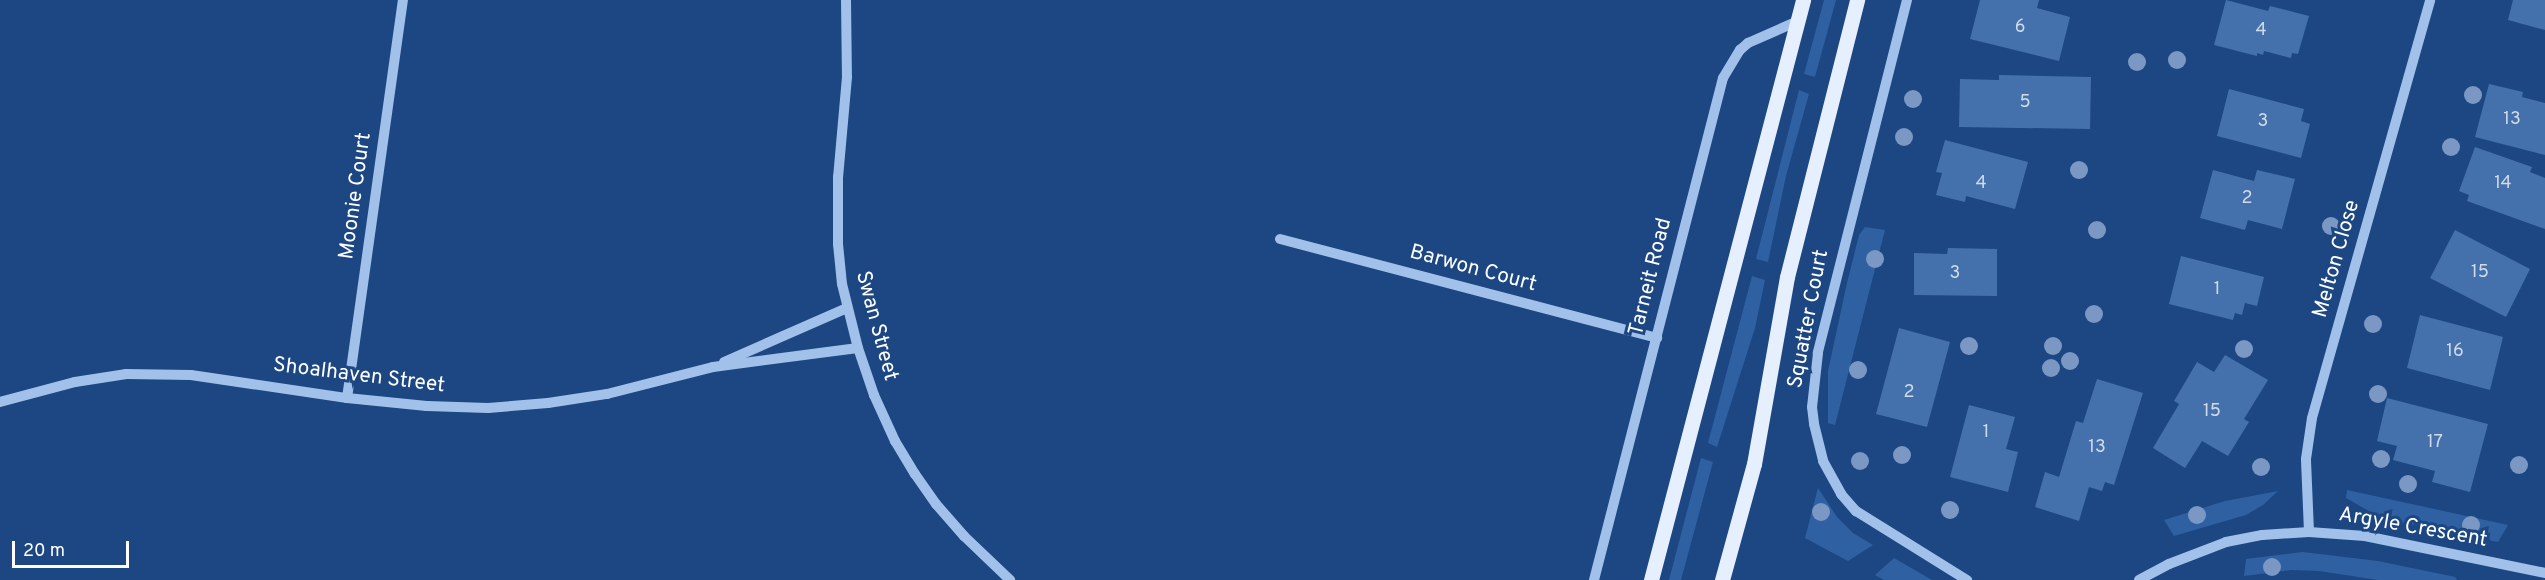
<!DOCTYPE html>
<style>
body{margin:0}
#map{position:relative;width:2545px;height:580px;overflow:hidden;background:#1c4783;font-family:Overpass,sans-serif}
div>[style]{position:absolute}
.green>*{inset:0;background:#2f60a2}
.building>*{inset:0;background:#4470ac}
.minor>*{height:10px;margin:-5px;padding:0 5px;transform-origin:5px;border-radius:5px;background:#a1c1ea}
.major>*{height:15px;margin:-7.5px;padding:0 7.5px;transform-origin:7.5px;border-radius:7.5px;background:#e5effe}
.trees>*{width:18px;height:18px;margin:-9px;border-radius:50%;background:#7a98c3}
span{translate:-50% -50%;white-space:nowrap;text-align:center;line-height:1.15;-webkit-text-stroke:6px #1c4783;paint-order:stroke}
.number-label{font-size:18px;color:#d0dbea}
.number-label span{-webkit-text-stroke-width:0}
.street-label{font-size:21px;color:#fff}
.scale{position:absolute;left:12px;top:541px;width:117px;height:27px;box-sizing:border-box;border:3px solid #fff;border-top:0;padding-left:8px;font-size:18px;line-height:21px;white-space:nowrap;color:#fff;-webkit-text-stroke:4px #1c4783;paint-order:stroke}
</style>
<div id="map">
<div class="green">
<div style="clip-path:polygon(1824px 0,1836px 0,1815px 77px,1804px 74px)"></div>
<div style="clip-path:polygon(1799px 90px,1809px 94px,1786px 176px,1768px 262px,1756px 259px)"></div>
<div style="clip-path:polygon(1865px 227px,1885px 230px,1835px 425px,1828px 423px,1828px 371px,1847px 283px,1859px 235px)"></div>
<div style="clip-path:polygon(1752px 276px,1765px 280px,1755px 328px,1717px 447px,1708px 443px)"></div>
<div style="clip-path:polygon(1701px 458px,1713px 462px,1681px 580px,1669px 580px)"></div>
<div style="clip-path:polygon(1818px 488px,1837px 517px,1853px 533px,1873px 545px,1848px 561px,1805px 538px)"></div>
<div style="clip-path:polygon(2347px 490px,2508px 525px,2498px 542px,2381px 518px,2346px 498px)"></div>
<div style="clip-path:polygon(2278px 491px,2263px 505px,2246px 515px,2174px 536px,2164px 520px,2225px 501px)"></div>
<div style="clip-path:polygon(2303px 552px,2378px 561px,2455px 577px,2457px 580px,2378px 580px,2319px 571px,2291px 570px,2244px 576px,2246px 559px)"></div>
<div style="clip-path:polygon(1894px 558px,1932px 580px,1884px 580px,1875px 575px)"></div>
</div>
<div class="building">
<div style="clip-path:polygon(1980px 0,2039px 0,2037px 8px,2070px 17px,2059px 61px,1970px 39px)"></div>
<div style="clip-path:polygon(2226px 0,2268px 11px,2270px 6px,2309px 16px,2298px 54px,2292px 53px,2291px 58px,2264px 51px,2263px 55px,2257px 53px,2257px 56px,2214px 45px)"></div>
<div style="clip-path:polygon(2513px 0,2545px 0,2545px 30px,2508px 20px)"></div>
<div style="clip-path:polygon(1999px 75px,2091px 77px,2090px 129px,1959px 127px,1960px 79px,1999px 80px)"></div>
<div style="clip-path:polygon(2489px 84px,2523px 92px,2522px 97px,2545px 103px,2545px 155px,2475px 137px)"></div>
<div style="clip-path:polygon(2229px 89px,2304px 109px,2301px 121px,2310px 124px,2301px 158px,2217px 136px)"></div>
<div style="clip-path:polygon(1945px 140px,2028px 162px,2015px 209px,1966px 196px,1965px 202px,1936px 195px,1942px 173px,1936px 172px)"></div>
<div style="clip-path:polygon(2475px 147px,2532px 167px,2530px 172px,2545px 178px,2545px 229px,2467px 201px,2469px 195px,2459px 191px)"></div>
<div style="clip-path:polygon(2213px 170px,2254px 181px,2257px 170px,2295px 179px,2282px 229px,2248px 220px,2245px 230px,2200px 218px)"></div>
<div style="clip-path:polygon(2455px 230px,2530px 269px,2506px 317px,2430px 278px)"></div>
<div style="clip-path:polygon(1948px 248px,1997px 249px,1997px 296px,1914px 295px,1914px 253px,1947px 254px)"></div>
<div style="clip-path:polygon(2181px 256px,2264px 277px,2257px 306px,2245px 303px,2242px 315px,2235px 313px,2233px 320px,2169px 304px)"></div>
<div style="clip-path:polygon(2420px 315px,2503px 337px,2490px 390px,2407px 368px)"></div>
<div style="clip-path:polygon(1899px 328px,1950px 342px,1927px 427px,1876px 414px)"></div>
<div style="clip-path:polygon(2225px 355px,2268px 380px,2244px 419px,2249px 422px,2228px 456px,2202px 441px,2185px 468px,2153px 448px,2179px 404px,2174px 401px,2197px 362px,2214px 372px)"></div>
<div style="clip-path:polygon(2097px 379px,2143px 393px,2114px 485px,2105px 482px,2102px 491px,2089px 487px,2079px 521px,2035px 507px,2045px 472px,2059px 477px,2076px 421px,2083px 423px)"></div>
<div style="clip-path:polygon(2387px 398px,2488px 424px,2470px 492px,2432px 482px,2435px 471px,2393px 460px,2397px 446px,2377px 441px)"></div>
<div style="clip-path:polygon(1969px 405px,2015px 417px,2006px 449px,2018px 452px,2008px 492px,1950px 477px)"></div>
</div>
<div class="minor">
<div style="left:846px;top:0;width:77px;rotate:89.3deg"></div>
<div style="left:847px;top:77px;width:100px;rotate:95.1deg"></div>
<div style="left:838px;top:177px;width:67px;rotate:90deg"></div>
<div style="left:838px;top:244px;width:40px;rotate:84.3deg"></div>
<div style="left:842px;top:284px;width:66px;rotate:76deg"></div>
<div style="left:858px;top:348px;width:50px;rotate:71.2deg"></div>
<div style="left:874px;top:395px;width:51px;rotate:65.5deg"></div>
<div style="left:895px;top:441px;width:39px;rotate:59deg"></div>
<div style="left:915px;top:474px;width:37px;rotate:55deg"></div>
<div style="left:936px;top:504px;width:43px;rotate:48.8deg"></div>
<div style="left:964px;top:536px;width:64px;rotate:43.7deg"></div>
<div style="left:1907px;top:0;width:364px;rotate:104.2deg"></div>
<div style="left:1818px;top:353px;width:54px;rotate:96.3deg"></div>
<div style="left:1812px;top:407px;width:17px;rotate:83deg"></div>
<div style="left:1814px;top:424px;width:38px;rotate:76deg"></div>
<div style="left:1823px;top:461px;width:38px;rotate:61deg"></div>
<div style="left:1841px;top:494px;width:23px;rotate:49deg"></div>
<div style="left:1856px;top:511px;width:131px;rotate:31.9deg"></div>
<div style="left:1280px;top:239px;width:390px;rotate:14.7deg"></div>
<div style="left:724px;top:362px;width:134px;rotate:-23.7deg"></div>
<div style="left:347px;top:398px;width:402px;rotate:-82deg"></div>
<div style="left:0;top:402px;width:78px;rotate:-14.9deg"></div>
<div style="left:75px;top:382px;width:52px;rotate:-8.9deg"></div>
<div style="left:126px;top:374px;width:65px;rotate:0.9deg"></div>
<div style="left:191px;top:375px;width:158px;rotate:8.4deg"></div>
<div style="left:347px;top:398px;width:80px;rotate:5.7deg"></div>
<div style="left:427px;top:406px;width:61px;rotate:1.9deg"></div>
<div style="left:488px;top:408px;width:60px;rotate:-4.8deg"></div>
<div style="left:548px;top:403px;width:60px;rotate:-8.7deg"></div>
<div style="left:607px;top:394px;width:109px;rotate:-14.3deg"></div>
<div style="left:713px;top:367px;width:146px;rotate:-7.5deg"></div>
<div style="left:2309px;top:532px;width:73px;rotate:-92.4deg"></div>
<div style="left:2306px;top:459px;width:41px;rotate:-81.7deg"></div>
<div style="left:2312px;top:418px;width:434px;rotate:-74.2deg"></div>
<div style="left:1594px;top:580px;width:518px;rotate:-75.59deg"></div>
<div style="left:1723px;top:78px;width:33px;rotate:-59deg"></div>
<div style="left:1740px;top:50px;width:11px;rotate:-41deg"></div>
<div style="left:1748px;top:43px;width:55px;rotate:-23.7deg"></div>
<div style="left:2139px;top:580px;width:34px;rotate:-28deg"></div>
<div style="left:2169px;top:564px;width:61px;rotate:-21.1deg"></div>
<div style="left:2226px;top:542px;width:37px;rotate:-11deg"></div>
<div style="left:2262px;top:535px;width:47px;rotate:-3.7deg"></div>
<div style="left:2309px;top:532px;width:56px;rotate:4.1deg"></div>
<div style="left:2365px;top:536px;width:184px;rotate:11.6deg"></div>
</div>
<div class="major">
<div style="left:1651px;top:580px;width:600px;rotate:-75.31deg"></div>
<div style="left:1722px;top:580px;width:120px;rotate:-74.6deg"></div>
<div style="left:1754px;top:464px;width:190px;rotate:-80deg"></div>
<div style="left:1787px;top:277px;width:286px;rotate:-75.8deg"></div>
</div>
<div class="trees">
<div style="left:2177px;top:60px"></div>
<div style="left:2137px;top:62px"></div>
<div style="left:2473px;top:95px"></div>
<div style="left:1913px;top:99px"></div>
<div style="left:1904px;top:137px"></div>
<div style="left:2451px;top:147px"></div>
<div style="left:2079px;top:170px"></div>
<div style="left:2331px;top:226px"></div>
<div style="left:2097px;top:230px"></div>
<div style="left:1875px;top:259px"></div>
<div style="left:2094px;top:314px"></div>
<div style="left:2373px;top:324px"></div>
<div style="left:1969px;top:346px"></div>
<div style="left:2053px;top:346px"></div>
<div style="left:2244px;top:349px"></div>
<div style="left:2070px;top:361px"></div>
<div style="left:2051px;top:368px"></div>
<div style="left:1858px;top:370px"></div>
<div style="left:2378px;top:394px"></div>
<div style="left:1902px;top:455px"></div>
<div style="left:2381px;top:459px"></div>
<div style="left:1860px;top:461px"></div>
<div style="left:2519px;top:465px"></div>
<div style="left:2261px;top:467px"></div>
<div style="left:2408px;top:484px"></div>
<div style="left:1950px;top:510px"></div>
<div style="left:1821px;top:512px"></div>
<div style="left:2197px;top:515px"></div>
<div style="left:2471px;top:525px"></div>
<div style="left:2272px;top:567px"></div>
</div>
<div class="number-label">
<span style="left:2020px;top:28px">6</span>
<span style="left:2261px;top:31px">4</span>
<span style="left:2025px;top:103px">5</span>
<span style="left:2512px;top:120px">13</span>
<span style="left:2263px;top:122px">3</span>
<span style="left:1981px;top:184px">4</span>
<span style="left:2503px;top:184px">14</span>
<span style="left:2247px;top:199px">2</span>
<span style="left:2480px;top:273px">15</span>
<span style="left:1955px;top:274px">3</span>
<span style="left:2217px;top:290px">1</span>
<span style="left:2455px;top:352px">16</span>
<span style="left:1909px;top:393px">2</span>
<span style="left:2212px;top:412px">15</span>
<span style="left:1986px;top:433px">1</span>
<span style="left:2435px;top:443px">17</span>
<span style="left:2097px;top:448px">13</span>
</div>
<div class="street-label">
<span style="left:356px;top:196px;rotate:-82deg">Moonie Court</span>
<span style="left:2337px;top:259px;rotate:-74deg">Melton Close</span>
<span style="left:1473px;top:269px;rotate:15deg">Barwon Court</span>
<span style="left:1651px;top:277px;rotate:-76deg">Tarneit Road</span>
<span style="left:1809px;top:319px;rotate:-79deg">Squatter Court</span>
<span style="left:876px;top:326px;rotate:75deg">Swan Street</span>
<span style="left:359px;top:376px;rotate:7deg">Shoalhaven Street</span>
<span style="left:2413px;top:528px;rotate:10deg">Argyle Crescent</span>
</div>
<div class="scale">20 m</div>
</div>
